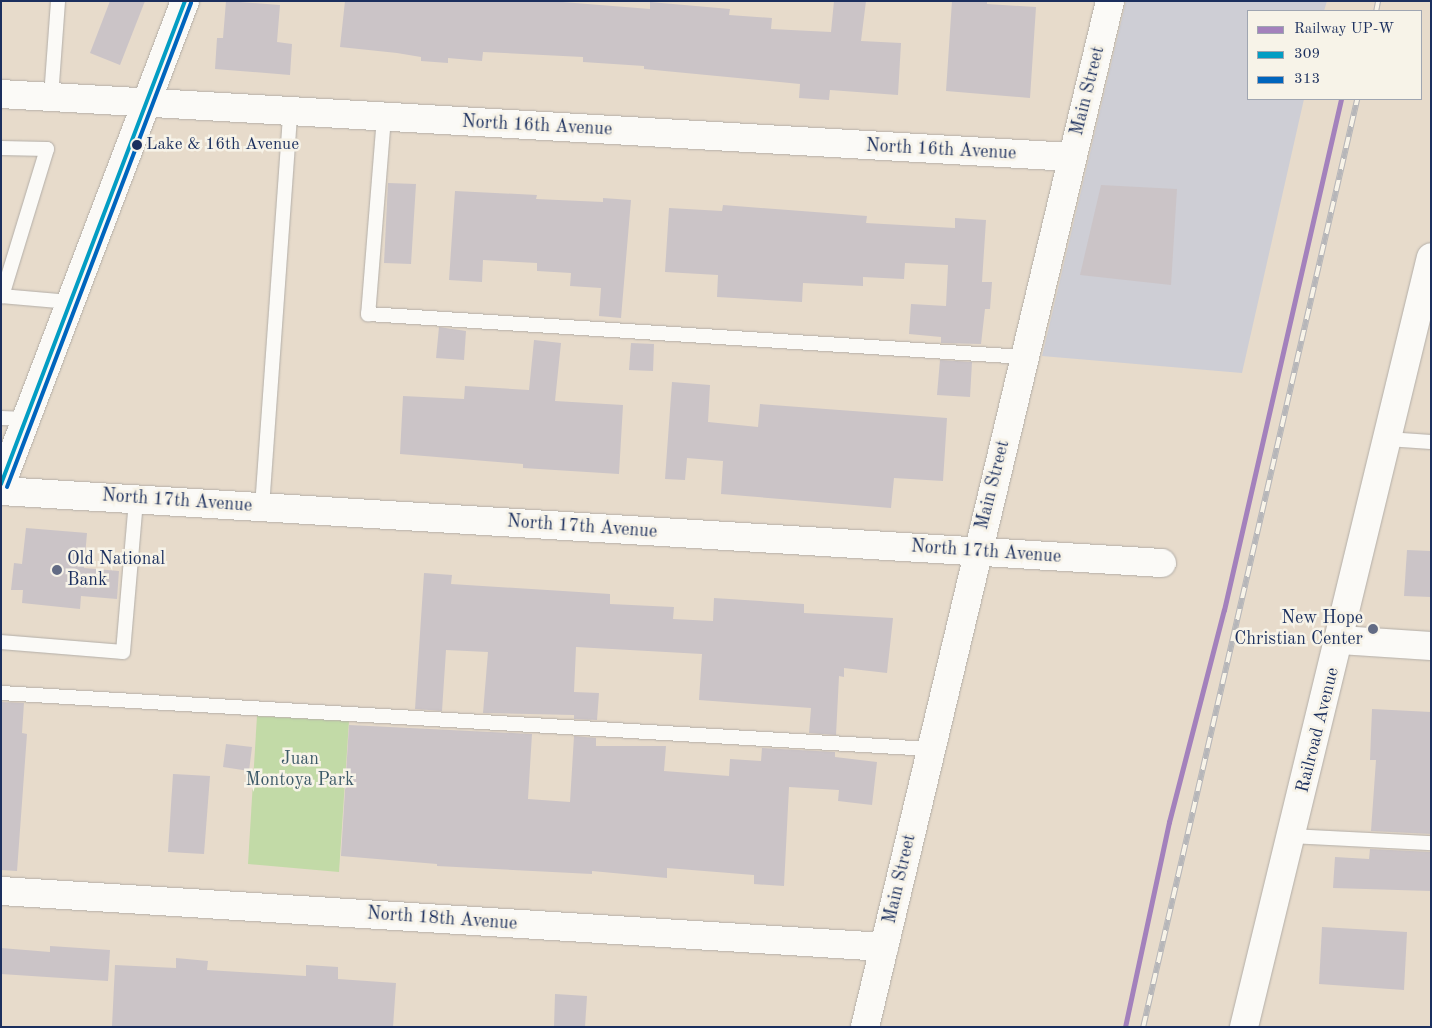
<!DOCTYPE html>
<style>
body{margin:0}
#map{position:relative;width:1432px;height:1028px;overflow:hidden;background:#e7dbcb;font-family:"Old Standard TT",serif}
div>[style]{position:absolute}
.industrial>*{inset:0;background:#ceced5}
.green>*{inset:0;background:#c2daa7}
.building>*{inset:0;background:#cbc4c7}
.roads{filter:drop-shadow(0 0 1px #b3aea8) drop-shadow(0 0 1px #b3aea8)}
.service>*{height:14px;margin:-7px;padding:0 7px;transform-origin:7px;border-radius:7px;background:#fbfaf7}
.minor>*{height:28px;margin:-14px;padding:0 14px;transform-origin:14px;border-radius:14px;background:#fbfaf7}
.secondary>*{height:28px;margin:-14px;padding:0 14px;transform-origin:14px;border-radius:14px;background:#fbfaf7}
.rail>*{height:5.5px;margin-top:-2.75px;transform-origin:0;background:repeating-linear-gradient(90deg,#f7f3e8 0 11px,#b6b6b9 0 22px);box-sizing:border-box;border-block:1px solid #b6b6b9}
.bus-1>*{height:4px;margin:-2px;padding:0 2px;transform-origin:2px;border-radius:2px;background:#039dc3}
.bus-2>*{height:4px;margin:-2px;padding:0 2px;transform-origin:2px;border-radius:2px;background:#0065bd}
.rail-1>*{height:5px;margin:-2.5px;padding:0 2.5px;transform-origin:2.5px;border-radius:2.5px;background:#a381bc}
.dots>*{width:14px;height:14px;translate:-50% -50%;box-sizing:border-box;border:2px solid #f7f3e8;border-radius:50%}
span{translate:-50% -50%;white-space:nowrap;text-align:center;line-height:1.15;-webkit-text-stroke:5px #f7f3e8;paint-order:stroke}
.bus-label{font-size:17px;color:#1b2f5e}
.left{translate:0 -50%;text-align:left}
.street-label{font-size:18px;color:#1b2f5e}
.poi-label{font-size:18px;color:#1b2f5e}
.right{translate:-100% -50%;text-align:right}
.park-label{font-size:18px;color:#3d5a69}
.frame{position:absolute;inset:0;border:2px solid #1b2f5e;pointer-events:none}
.legend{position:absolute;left:1247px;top:10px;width:175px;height:90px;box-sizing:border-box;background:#f7f3e8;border:1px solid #9fa5b1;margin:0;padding:6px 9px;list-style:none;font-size:15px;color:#1b2f5e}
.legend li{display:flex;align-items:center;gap:10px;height:25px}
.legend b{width:25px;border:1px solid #9fa5b1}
</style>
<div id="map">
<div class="industrial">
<div style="clip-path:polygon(1126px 1px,1327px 1px,1324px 11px,1248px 11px,1248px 99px,1304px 99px,1242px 373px,1042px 356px)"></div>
</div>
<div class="green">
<div style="clip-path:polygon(257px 716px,349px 721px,339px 872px,248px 864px)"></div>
</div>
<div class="building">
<div style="clip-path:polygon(110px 1px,145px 1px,120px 65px,90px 53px)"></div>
<div style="clip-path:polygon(226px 1px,280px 5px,277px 42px,292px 44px,290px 75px,215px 69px,217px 38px,223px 38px)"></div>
<div style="clip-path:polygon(345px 1px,550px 1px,650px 9px,650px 2px,730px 9px,729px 15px,772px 18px,771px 29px,831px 32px,834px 1px,866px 1px,861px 41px,901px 43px,898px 95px,830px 90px,829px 100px,799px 98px,800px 84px,644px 69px,644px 66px,583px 62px,583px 57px,483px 52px,482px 61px,448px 58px,448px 63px,421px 61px,421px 57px,397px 53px,340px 47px)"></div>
<div style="clip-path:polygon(952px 1px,987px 1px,987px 4px,1036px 7px,1030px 98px,946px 91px)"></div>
<div style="clip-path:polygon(388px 183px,416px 184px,411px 264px,384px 263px)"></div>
<div style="clip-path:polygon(1101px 185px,1177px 189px,1171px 285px,1080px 275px)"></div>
<div style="clip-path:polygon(455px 191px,537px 195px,536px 199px,603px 202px,603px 198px,631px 200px,621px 318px,599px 316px,601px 288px,570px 286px,571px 273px,537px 271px,537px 263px,483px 260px,482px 282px,449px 280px)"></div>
<div style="clip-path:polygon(723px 205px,867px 216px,866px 223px,955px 228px,955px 218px,986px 220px,982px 282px,992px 282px,990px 309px,985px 309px,981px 344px,941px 343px,941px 337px,909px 334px,911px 304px,946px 306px,948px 265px,905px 263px,904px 279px,863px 277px,863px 286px,803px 283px,802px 302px,717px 297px,718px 275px,665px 272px,669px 208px,722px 211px)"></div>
<div style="clip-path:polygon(439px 327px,466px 331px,464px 360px,436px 358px)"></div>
<div style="clip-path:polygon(534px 340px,561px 343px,555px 401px,623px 405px,619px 474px,523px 468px,523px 464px,400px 454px,403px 396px,464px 399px,465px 386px,529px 390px)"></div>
<div style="clip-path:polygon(631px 343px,654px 344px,653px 371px,629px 370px)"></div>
<div style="clip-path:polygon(940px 360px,972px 362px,970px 397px,937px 395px)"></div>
<div style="clip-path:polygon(672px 382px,710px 385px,708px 422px,758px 427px,760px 404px,947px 418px,943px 481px,894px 478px,891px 508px,721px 494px,723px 461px,687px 458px,685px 480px,665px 479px)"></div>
<div style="clip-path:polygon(26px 528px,87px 533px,84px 568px,119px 571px,117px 599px,81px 596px,80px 609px,22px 603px,23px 590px,11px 590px,14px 563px,22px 564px)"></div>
<div style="clip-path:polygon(1407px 550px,1431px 551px,1431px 597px,1404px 596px)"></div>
<div style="clip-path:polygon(424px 573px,452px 575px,451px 584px,610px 594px,610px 604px,674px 607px,673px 619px,713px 621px,714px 598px,804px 604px,804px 613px,893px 618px,887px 673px,844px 668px,844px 677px,839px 676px,836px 735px,809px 733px,811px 708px,699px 700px,702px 654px,576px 647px,574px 692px,599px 693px,597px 720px,574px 719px,574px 715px,483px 713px,488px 652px,446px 650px,442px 711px,415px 709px)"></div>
<div style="clip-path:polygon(1px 702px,24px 703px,22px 733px,27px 734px,17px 871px,1px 870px)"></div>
<div style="clip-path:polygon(1372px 709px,1431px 712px,1431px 834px,1371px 831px,1376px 760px,1370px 760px)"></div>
<div style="clip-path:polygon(349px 725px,532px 734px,528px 799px,570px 802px,574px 736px,596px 738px,596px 746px,666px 746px,664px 771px,729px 776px,730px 759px,761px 761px,762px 748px,835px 752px,835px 757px,877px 762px,872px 805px,838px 801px,839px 790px,789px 787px,784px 886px,754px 884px,754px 875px,667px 868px,667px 878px,592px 871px,592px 874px,437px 866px,437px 864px,341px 856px)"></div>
<div style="clip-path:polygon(226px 744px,252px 747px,249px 771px,223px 767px)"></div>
<div style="clip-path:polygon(173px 774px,210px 776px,204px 854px,168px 852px)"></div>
<div style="clip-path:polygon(1370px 849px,1431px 852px,1431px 891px,1333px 888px,1335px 857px,1369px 859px)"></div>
<div style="clip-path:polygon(1322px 927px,1407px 932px,1404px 990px,1319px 984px)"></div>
<div style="clip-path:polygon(50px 946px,110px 950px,108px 981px,1px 974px,1px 948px,50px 952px)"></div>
<div style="clip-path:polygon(176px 958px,208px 961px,207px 970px,306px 976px,306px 965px,338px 967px,338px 979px,396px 983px,393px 1027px,112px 1026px,115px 965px,176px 968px)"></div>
<div style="clip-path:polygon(555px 994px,587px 996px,585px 1027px,554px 1027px)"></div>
</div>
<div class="roads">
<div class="service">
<div style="left:51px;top:97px;width:96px;rotate:-85.8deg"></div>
<div style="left:384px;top:117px;width:198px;rotate:94.6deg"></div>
<div style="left:368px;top:314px;width:657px;rotate:3.75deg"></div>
<div style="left:1px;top:148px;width:46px;rotate:1.2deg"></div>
<div style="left:47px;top:149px;width:154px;rotate:107deg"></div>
<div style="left:1px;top:296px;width:69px;rotate:5deg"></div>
<div style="left:1px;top:418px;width:25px;rotate:2deg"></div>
<div style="left:1387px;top:439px;width:44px;rotate:3.9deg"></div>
<div style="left:262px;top:507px;width:396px;rotate:-85.9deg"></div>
<div style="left:1px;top:642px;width:122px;rotate:4.7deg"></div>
<div style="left:123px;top:652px;width:154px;rotate:-85.1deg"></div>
<div style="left:1px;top:693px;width:932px;rotate:3.45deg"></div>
<div style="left:1292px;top:836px;width:139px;rotate:2.9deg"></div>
</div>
<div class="minor">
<div style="left:1px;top:94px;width:1073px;rotate:3.37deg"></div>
<div style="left:1px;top:491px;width:1163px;rotate:3.55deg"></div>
<div style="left:1340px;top:640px;width:91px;rotate:3.8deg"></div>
<div style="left:1px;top:891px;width:885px;rotate:3.63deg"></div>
<div style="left:865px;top:1027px;width:1055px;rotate:-76.57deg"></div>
<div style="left:1244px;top:1027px;width:792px;rotate:-76.35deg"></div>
</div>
<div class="secondary">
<div style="left:1px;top:485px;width:518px;rotate:-69.18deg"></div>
</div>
</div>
<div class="rail">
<div style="left:1376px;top:11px;width:10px;rotate:-79deg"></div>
<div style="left:1143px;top:1027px;width:952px;rotate:-77.01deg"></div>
</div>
<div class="bus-1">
<div style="left:1px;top:484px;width:517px;rotate:-69.15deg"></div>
</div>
<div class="bus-2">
<div style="left:7px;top:487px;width:518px;rotate:-69.18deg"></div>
</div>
<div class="rail-1">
<div style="left:1125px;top:1027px;width:210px;rotate:-77.9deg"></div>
<div style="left:1169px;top:822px;width:219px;rotate:-75.5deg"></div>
<div style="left:1224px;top:610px;width:524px;rotate:-77.1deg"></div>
</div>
<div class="dots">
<div style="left:137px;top:145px;background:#1b2f5e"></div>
<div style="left:57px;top:570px;background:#626b84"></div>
<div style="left:1373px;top:629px;background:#626b84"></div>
</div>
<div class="bus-label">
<span class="left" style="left:146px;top:145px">Lake &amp; 16th Avenue</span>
</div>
<div class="street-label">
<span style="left:1088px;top:91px;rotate:-76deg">Main Street</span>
<span style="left:537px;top:126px;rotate:3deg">North 16th Avenue</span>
<span style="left:941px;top:150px;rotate:3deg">North 16th Avenue</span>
<span style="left:993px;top:485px;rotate:-76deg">Main Street</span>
<span style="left:177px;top:501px;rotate:4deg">North 17th Avenue</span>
<span style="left:582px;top:527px;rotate:4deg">North 17th Avenue</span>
<span style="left:986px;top:552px;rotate:4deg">North 17th Avenue</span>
<span style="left:1318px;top:730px;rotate:-76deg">Railroad Avenue</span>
<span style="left:900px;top:879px;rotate:-77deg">Main Street</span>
<span style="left:442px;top:919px;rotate:4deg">North 18th Avenue</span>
</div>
<div class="poi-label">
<span class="left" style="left:67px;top:570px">Old National<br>Bank</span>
<span class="right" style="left:1363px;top:629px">New Hope<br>Christian Center</span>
</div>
<div class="park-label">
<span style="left:300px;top:770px">Juan<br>Montoya Park</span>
</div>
<div class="frame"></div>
<ul class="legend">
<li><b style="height:6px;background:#a381bc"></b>Railway UP-W</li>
<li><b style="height:6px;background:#039dc3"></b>309</li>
<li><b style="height:6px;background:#0065bd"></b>313</li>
</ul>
</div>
